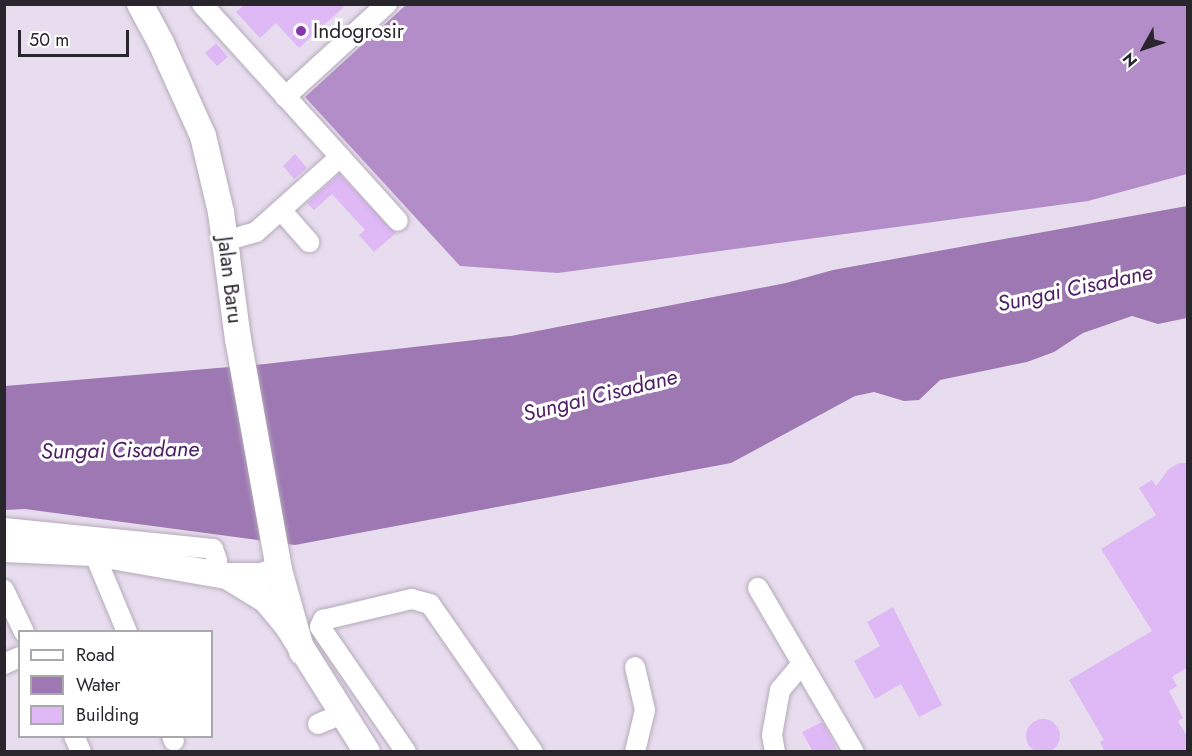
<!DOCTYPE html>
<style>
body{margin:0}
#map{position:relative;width:1192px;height:756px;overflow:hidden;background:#e8ddee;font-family:Jost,sans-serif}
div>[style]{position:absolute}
.forest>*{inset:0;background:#b28dc8}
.water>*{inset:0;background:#9d78b2}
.building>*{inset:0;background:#dfb8f6}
.round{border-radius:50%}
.roads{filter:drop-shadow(0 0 2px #b4aaba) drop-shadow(0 0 2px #b4aaba)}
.minor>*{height:20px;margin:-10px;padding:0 10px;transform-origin:10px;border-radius:10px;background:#fff}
.major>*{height:26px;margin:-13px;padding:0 13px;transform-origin:13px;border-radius:13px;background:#fff}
.dots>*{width:16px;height:16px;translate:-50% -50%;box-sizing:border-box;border:3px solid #fff;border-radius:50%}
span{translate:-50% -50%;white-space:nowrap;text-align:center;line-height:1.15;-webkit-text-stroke:6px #fff;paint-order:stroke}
.poi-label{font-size:21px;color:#29252c}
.left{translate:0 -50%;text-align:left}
.street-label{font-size:21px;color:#29252c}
.water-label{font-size:22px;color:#4f2066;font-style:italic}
.frame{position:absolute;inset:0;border:6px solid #29252c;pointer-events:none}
.legend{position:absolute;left:18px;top:630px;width:195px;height:108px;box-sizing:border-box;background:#fff;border:2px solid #a9a8ab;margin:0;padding:8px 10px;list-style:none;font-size:18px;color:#29252c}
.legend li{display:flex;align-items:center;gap:12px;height:30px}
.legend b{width:30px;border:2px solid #a9a8ab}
.north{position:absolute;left:1114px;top:18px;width:60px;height:60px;-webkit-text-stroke:4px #fff;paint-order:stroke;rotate:230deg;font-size:16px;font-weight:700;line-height:24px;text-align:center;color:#29252c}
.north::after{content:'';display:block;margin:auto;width:21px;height:27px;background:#29252c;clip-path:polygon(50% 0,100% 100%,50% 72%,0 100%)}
.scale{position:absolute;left:18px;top:30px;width:111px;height:27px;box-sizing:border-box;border:3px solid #29252c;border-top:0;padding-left:8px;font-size:18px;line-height:21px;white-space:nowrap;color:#29252c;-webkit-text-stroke:4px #fff;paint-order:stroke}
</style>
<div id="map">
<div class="forest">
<div style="clip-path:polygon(407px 4px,1187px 5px,1187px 174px,1088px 201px,558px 273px,460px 266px,305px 97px)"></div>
</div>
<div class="water">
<div style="clip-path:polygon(1187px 206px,1187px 318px,1158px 324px,1132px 316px,1083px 333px,1054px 352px,1027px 362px,940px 380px,919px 400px,904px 401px,874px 392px,855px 396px,731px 463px,295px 545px,25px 509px,5px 510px,5px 386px,265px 364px,511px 336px,786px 283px,833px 270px)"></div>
</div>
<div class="building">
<div style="clip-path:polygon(245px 4px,347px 4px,299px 48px,276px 23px,260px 38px,236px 12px)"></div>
<div style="clip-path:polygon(216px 43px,228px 57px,217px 66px,205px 53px)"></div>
<div style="clip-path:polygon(295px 154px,307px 168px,294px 179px,283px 166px)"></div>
<div style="clip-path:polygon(339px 174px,396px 233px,374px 252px,359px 235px,365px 230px,332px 194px,314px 210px,307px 203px)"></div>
<div style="clip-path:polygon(1179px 463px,1188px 463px,1188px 667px,1172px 677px,1177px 686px,1169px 691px,1183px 718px,1178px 721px,1188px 738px,1188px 752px,1105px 752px,1100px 742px,1104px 740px,1069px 680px,1152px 631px,1101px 549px,1156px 515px,1139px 488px,1152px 480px,1156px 486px,1169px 469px)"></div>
<div style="clip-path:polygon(893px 607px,942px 705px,919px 717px,901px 684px,875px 699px,854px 661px,880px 646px,867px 622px)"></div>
<div class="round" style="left:1026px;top:719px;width:34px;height:34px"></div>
<div style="clip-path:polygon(822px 722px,823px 723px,838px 752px,813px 752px,802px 732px)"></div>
</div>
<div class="roads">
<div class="minor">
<div style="left:202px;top:4px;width:292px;rotate:47.9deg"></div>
<div style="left:285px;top:97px;width:138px;rotate:-42.4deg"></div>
<div style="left:281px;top:210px;width:43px;rotate:48.8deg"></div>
<div style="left:225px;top:241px;width:32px;rotate:-16deg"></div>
<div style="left:256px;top:232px;width:113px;rotate:-41.8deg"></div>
<div style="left:4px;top:528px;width:210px;rotate:5.7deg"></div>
<div style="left:213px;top:549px;width:12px;rotate:70deg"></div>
<div style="left:217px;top:560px;width:15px;rotate:101deg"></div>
<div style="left:94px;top:553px;width:86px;rotate:67.3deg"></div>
<div style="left:758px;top:588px;width:190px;rotate:59.7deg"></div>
<div style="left:4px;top:590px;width:47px;rotate:64.5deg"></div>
<div style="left:4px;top:664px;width:17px;rotate:-24deg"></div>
<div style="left:318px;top:724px;width:25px;rotate:-23deg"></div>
<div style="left:74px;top:736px;width:17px;rotate:66deg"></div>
<div style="left:172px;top:736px;width:5px;rotate:68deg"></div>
<div style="left:406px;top:752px;width:152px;rotate:-124.5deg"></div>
<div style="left:320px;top:627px;width:8px;rotate:-67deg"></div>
<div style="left:323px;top:620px;width:91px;rotate:-13.3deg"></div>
<div style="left:412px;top:599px;width:19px;rotate:16deg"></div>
<div style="left:430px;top:604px;width:180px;rotate:55.2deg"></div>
<div style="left:635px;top:752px;width:43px;rotate:-76.6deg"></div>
<div style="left:645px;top:710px;width:44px;rotate:-103.1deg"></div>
<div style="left:775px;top:752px;width:17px;rotate:-100deg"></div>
<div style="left:772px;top:735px;width:46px;rotate:-79.9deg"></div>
<div style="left:780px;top:690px;width:34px;rotate:-50deg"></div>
</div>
<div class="major">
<div style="left:140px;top:4px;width:44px;rotate:61.7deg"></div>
<div style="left:161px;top:43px;width:102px;rotate:65.7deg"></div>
<div style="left:203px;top:136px;width:78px;rotate:76.7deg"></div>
<div style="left:221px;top:212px;width:128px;rotate:82.4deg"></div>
<div style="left:238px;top:339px;width:235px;rotate:79.9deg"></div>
<div style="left:279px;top:570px;width:85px;rotate:74.3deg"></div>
<div style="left:4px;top:549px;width:90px;rotate:2.5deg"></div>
<div style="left:94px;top:553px;width:134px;rotate:9.9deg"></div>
<div style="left:226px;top:576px;width:35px"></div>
<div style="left:261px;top:576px;width:19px;rotate:-18deg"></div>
<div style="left:230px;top:578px;width:42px;rotate:31.4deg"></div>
<div style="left:266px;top:600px;width:33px;rotate:50deg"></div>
<div style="left:287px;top:625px;width:150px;rotate:57.8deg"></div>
</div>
</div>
<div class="dots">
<div style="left:301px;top:31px;background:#8538a9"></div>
</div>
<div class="poi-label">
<span class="left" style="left:313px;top:31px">Indogrosir</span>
</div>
<div class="street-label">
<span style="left:230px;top:280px;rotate:83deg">Jalan Baru</span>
</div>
<div class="water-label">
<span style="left:1075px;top:288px;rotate:-12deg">Sungai Cisadane</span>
<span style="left:600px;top:395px;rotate:-14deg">Sungai Cisadane</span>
<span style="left:120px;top:450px;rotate:-1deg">Sungai Cisadane</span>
</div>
<div class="frame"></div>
<ul class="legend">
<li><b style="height:8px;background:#fff"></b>Road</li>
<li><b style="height:16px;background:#9d78b2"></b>Water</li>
<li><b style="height:16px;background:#dfb8f6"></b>Building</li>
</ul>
<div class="north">N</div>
<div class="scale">50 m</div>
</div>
